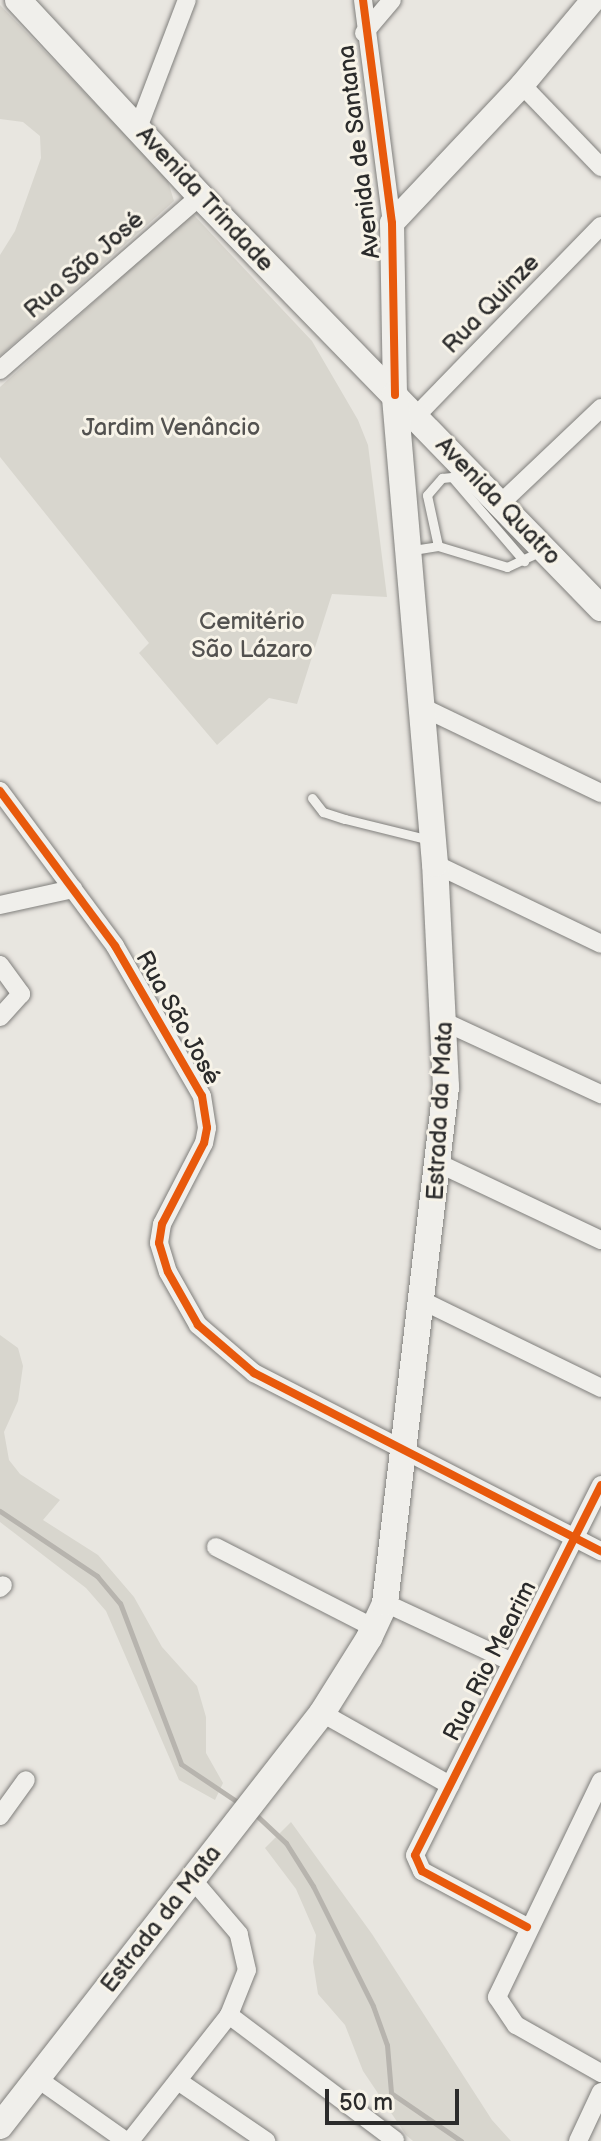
<!DOCTYPE html>
<meta charset="utf-8">
<style>
body{margin:0}
#map{position:relative;width:601px;height:2141px;overflow:hidden;background:#e8e6e0;font-family:"Balsamiq Sans",sans-serif}
div>[style]{position:absolute}
.green>*{inset:0;background:#d8d6ce}
.stream>*{height:5px;margin:-2.5px;padding:0 2.5px;transform-origin:2.5px;border-radius:2.5px;background:#b7b4ae}
.roads{filter:drop-shadow(0 0 2px #807f7c) drop-shadow(0 0 2px #807f7c)}
.service>*{height:9px;margin:-4.5px;padding:0 4.5px;transform-origin:4.5px;border-radius:4.5px;background:#f0efeb}
.minor>*{height:18px;margin:-9px;padding:0 9px;transform-origin:9px;border-radius:9px;background:#f0efeb}
.tertiary>*{height:24px;margin:-12px;padding:0 12px;transform-origin:12px;border-radius:12px;background:#f0efeb}
.secondary>*{height:26px;margin:-13px;padding:0 13px;transform-origin:13px;border-radius:13px;background:#f0efeb}
.cycleway>*{height:8px;margin:-4px;padding:0 4px;transform-origin:4px;border-radius:4px;background:#e8590c}
span{translate:-50% -50%;white-space:nowrap;text-align:center;line-height:1.15;-webkit-text-stroke:6px #f7f3e8;paint-order:stroke}
.street-label{font-size:24px;color:#2b2b2b}
.park-label{font-size:24px;color:#535250}
.scale{position:absolute;left:325px;top:2089px;width:134px;height:36px;box-sizing:border-box;border:4px solid #2b2b2b;border-top:0;padding-left:10px;font-size:24px;line-height:28px;white-space:nowrap;color:#2b2b2b;-webkit-text-stroke:6px #f7f3e8;paint-order:stroke}
</style>
<div id="map">
<div class="green">
<div style="clip-path:polygon(0 5px,167px 178px,174px 201px,0 356px,0 255px,15px 231px,41px 158px,40px 136px,23px 122px,0 119px)"></div>
<div style="clip-path:polygon(192px 213px,312px 341px,358px 420px,368px 445px,387px 597px,332px 594px,297px 704px,269px 698px,217px 745px,139px 653px,149px 643px,0 457px,0 387px)"></div>
<div style="clip-path:polygon(0 1335px,18px 1348px,23px 1366px,18px 1401px,4px 1432px,9px 1460px,20px 1474px,60px 1500px,43px 1520px,98px 1555px,134px 1597px,162px 1647px,197px 1686px,206px 1717px,206px 1753px,223px 1783px,215px 1800px,179px 1780px,106px 1611px,86px 1588px,0 1522px)"></div>
<div style="clip-path:polygon(291px 1822px,372px 1934px,492px 2120px,511px 2141px,413px 2141px,406px 2135px,363px 2071px,345px 2025px,318px 1994px,313px 1962px,316px 1935px,296px 1889px,265px 1848px)"></div>
</div>
<div class="stream">
<div style="left:0;top:1511px;width:117px;rotate:33.8deg"></div>
<div style="left:97px;top:1576px;width:35px;rotate:50deg"></div>
<div style="left:120px;top:1603px;width:172px;rotate:69.2deg"></div>
<div style="left:181px;top:1764px;width:70px;rotate:33.9deg"></div>
<div style="left:254px;top:1813px;width:44px;rotate:43.2deg"></div>
<div style="left:286px;top:1843px;width:51px;rotate:57.9deg"></div>
<div style="left:313px;top:1886px;width:134px;rotate:63.4deg"></div>
<div style="left:373px;top:2006px;width:41px;rotate:70.3deg"></div>
<div style="left:387px;top:2045px;width:48px;rotate:85.2deg"></div>
<div style="left:391px;top:2093px;width:85px;rotate:34.4deg"></div>
</div>
<div class="roads">
<div class="service">
<div style="left:438px;top:546px;width:52px;rotate:-102.2deg"></div>
<div style="left:427px;top:495px;width:23px;rotate:-49deg"></div>
<div style="left:442px;top:478px;width:10px;rotate:-6deg"></div>
<div style="left:452px;top:477px;width:111px;rotate:49.4deg"></div>
<div style="left:413px;top:550px;width:25px;rotate:-9deg"></div>
<div style="left:438px;top:546px;width:72px;rotate:16.9deg"></div>
<div style="left:507px;top:567px;width:38px;rotate:-25deg"></div>
<div style="left:312px;top:798px;width:18px;rotate:52deg"></div>
<div style="left:323px;top:812px;width:23px;rotate:18deg"></div>
<div style="left:345px;top:819px;width:88px;rotate:13.9deg"></div>
</div>
<div class="minor">
<div style="left:363px;top:0;width:225px;rotate:82.6deg"></div>
<div style="left:364px;top:33px;width:43px;rotate:-49.7deg"></div>
<div style="left:522px;top:85px;width:114px;rotate:46.1deg"></div>
<div style="left:138px;top:128px;width:137px;rotate:-69.1deg"></div>
<div style="left:0;top:370px;width:265px;rotate:-41deg"></div>
<div style="left:416px;top:416px;width:265px;rotate:-45.8deg"></div>
<div style="left:501px;top:503px;width:138px;rotate:-43.5deg"></div>
<div style="left:422px;top:707px;width:199px;rotate:25.7deg"></div>
<div style="left:0;top:791px;width:193px;rotate:53.4deg"></div>
<div style="left:115px;top:946px;width:173px;rotate:59.9deg"></div>
<div style="left:202px;top:1096px;width:32px;rotate:81deg"></div>
<div style="left:207px;top:1128px;width:15px;rotate:101deg"></div>
<div style="left:204px;top:1143px;width:91px;rotate:117.4deg"></div>
<div style="left:162px;top:1224px;width:19px;rotate:99deg"></div>
<div style="left:159px;top:1243px;width:30px;rotate:73deg"></div>
<div style="left:168px;top:1272px;width:61px;rotate:60.5deg"></div>
<div style="left:198px;top:1325px;width:74px;rotate:40.6deg"></div>
<div style="left:254px;top:1373px;width:390px;rotate:27.2deg"></div>
<div style="left:435px;top:864px;width:184px;rotate:25.7deg"></div>
<div style="left:0;top:905px;width:75px;rotate:-12.4deg"></div>
<div style="left:0;top:965px;width:36px;rotate:54deg"></div>
<div style="left:21px;top:994px;width:31px;rotate:132deg"></div>
<div style="left:447px;top:1023px;width:170px;rotate:24.8deg"></div>
<div style="left:440px;top:1164px;width:178px;rotate:25.3deg"></div>
<div style="left:423px;top:1301px;width:198px;rotate:26deg"></div>
<div style="left:216px;top:1547px;width:178px;rotate:27.1deg"></div>
<div style="left:0;top:1588px;width:4px;rotate:-45deg"></div>
<div style="left:385px;top:1603px;width:140px;rotate:24.9deg"></div>
<div style="left:322px;top:1713px;width:147px;rotate:29.4deg"></div>
<div style="left:601px;top:1781px;width:240px;rotate:115.7deg"></div>
<div style="left:497px;top:1997px;width:34px;rotate:56deg"></div>
<div style="left:516px;top:2025px;width:98px;rotate:29.5deg"></div>
<div style="left:0;top:1816px;width:44px;rotate:-54.2deg"></div>
<div style="left:527px;top:1927px;width:119px;rotate:-151.9deg"></div>
<div style="left:422px;top:1871px;width:17px;rotate:-114deg"></div>
<div style="left:415px;top:1855px;width:414px;rotate:-63.3deg"></div>
<div style="left:229px;top:2015px;width:208px;rotate:37deg"></div>
<div style="left:38px;top:2079px;width:108px;rotate:35.2deg"></div>
<div style="left:178px;top:2081px;width:107px;rotate:34.3deg"></div>
<div style="left:130px;top:2141px;width:160px;rotate:-51.8deg"></div>
<div style="left:229px;top:2015px;width:48px;rotate:-68.2deg"></div>
<div style="left:247px;top:1970px;width:37px;rotate:-103deg"></div>
<div style="left:239px;top:1934px;width:72px;rotate:-130.5deg"></div>
<div style="left:578px;top:2141px;width:54px;rotate:-64.9deg"></div>
</div>
<div class="tertiary">
<div style="left:395px;top:395px;width:172px;rotate:-91deg"></div>
<div style="left:392px;top:223px;width:190px;rotate:-46.7deg"></div>
<div style="left:522px;top:85px;width:111px;rotate:-50.1deg"></div>
</div>
<div class="secondary">
<div style="left:18px;top:0;width:267px;rotate:47.1deg"></div>
<div style="left:200px;top:196px;width:575px;rotate:45.78deg"></div>
<div style="left:0;top:2126px;width:524px;rotate:-52.06deg"></div>
<div style="left:322px;top:1713px;width:89px;rotate:-57.9deg"></div>
<div style="left:369px;top:1638px;width:38px;rotate:-65deg"></div>
<div style="left:385px;top:1603px;width:520px;rotate:-83.26deg"></div>
<div style="left:446px;top:1087px;width:223px;rotate:-92.8deg"></div>
<div style="left:435px;top:864px;width:471px;rotate:-94.9deg"></div>
</div>
</div>
<div class="cycleway">
<div style="left:363px;top:0;width:225px;rotate:82.6deg"></div>
<div style="left:392px;top:223px;width:172px;rotate:89deg"></div>
<div style="left:0;top:791px;width:193px;rotate:53.4deg"></div>
<div style="left:115px;top:946px;width:173px;rotate:59.9deg"></div>
<div style="left:202px;top:1096px;width:32px;rotate:81deg"></div>
<div style="left:207px;top:1128px;width:15px;rotate:101deg"></div>
<div style="left:204px;top:1143px;width:91px;rotate:117.4deg"></div>
<div style="left:162px;top:1224px;width:19px;rotate:99deg"></div>
<div style="left:159px;top:1243px;width:30px;rotate:73deg"></div>
<div style="left:168px;top:1272px;width:61px;rotate:60.5deg"></div>
<div style="left:198px;top:1325px;width:74px;rotate:40.6deg"></div>
<div style="left:254px;top:1373px;width:390px;rotate:27.2deg"></div>
<div style="left:527px;top:1927px;width:119px;rotate:-151.9deg"></div>
<div style="left:422px;top:1871px;width:17px;rotate:-114deg"></div>
<div style="left:415px;top:1855px;width:414px;rotate:-63.3deg"></div>
</div>
<div class="street-label">
<span style="left:359px;top:152px;rotate:-97deg">Avenida de Santana</span>
<span style="left:205px;top:199px;rotate:47deg">Avenida Trindade</span>
<span style="left:84px;top:265px;rotate:-41deg">Rua São José</span>
<span style="left:491px;top:304px;rotate:-46deg">Rua Quinze</span>
<span style="left:498px;top:501px;rotate:46deg">Avenida Quatro</span>
<span style="left:178px;top:1018px;rotate:61deg">Rua São José</span>
<span style="left:440px;top:1111px;rotate:-87deg">Estrada da Mata</span>
<span style="left:490px;top:1661px;rotate:-63deg">Rua Rio Mearim</span>
<span style="left:161px;top:1919px;rotate:-52deg">Estrada da Mata</span>
</div>
<div class="park-label">
<span style="left:171px;top:428px">Jardim Venâncio</span>
<span style="left:252px;top:636px">Cemitério<br>São Lázaro</span>
</div>
<div class="scale">50 m</div>
</div>
